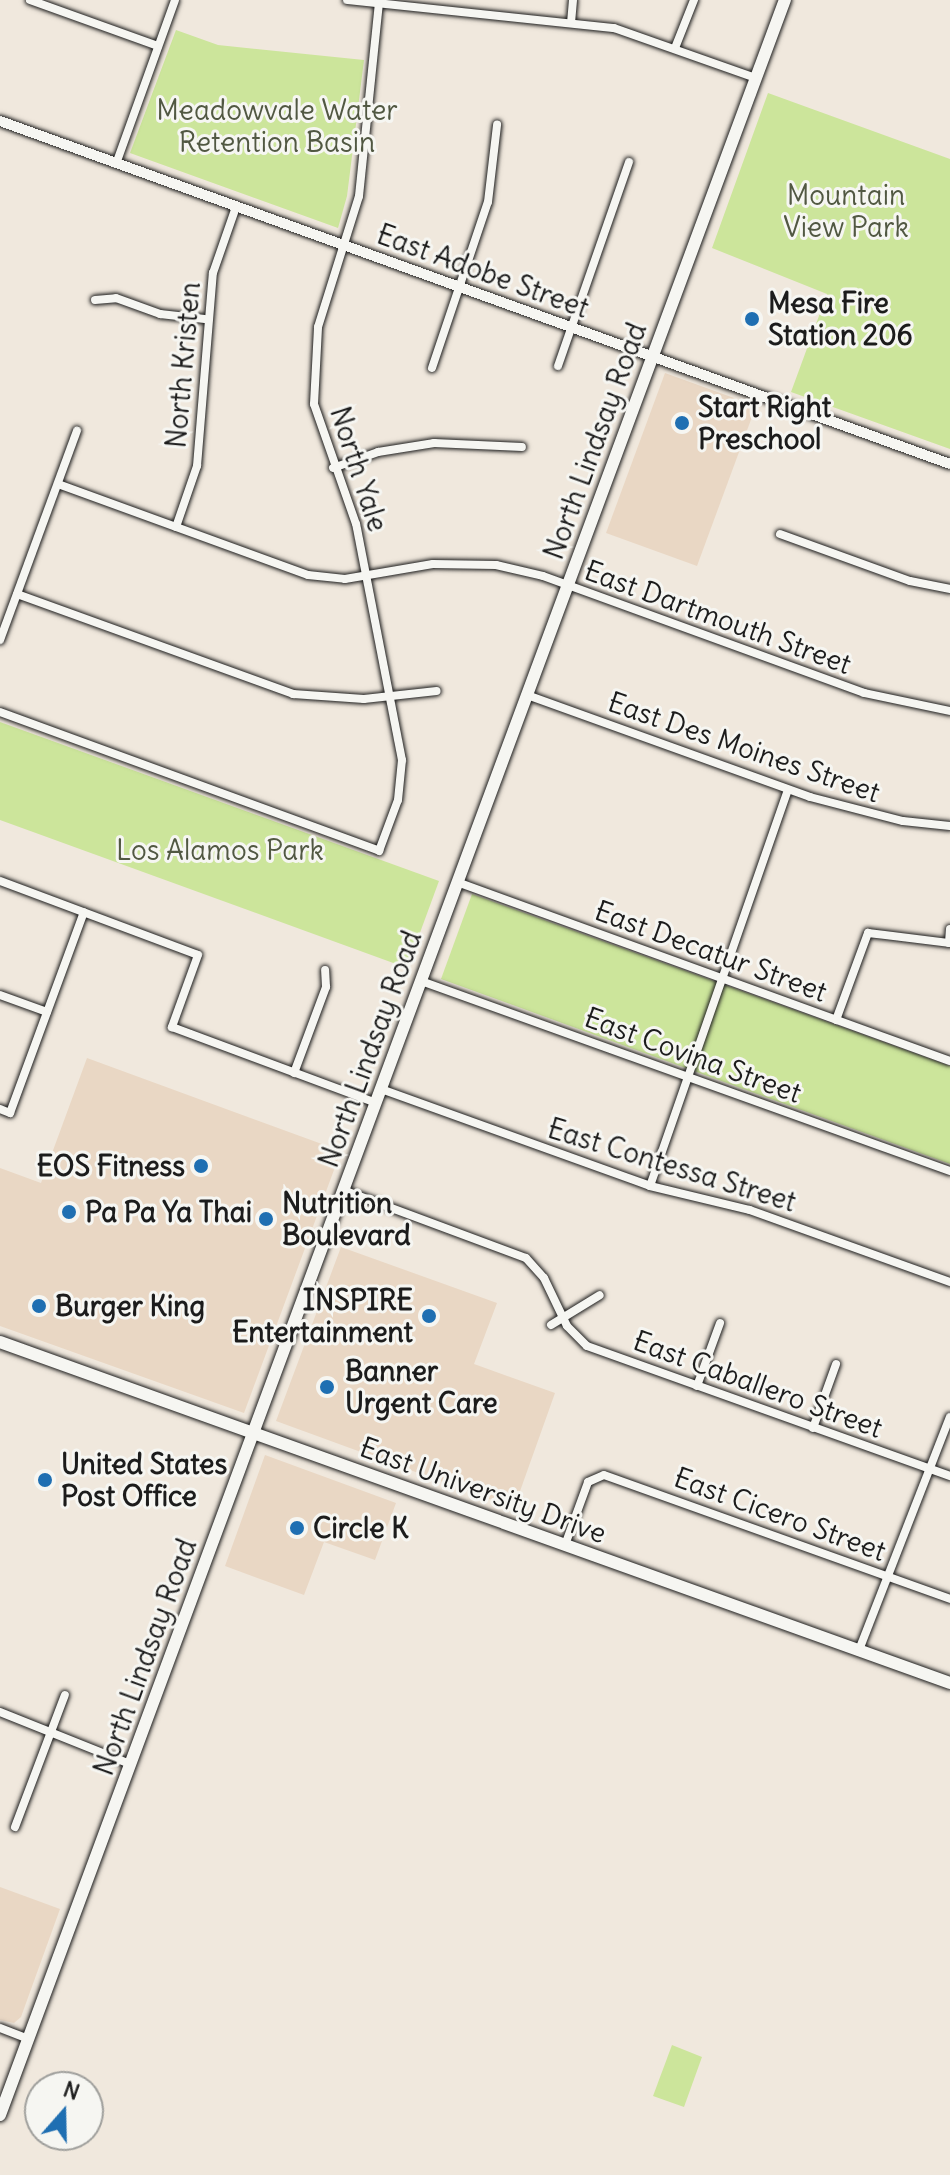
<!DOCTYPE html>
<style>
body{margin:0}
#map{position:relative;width:950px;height:2175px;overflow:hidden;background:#f0e8dd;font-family:Delius,sans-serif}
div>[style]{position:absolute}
.built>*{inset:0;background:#e9d7c4}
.green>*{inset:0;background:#cce59b}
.roads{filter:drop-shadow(0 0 2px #1c1c1c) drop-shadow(0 0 2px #1c1c1c)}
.minor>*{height:8px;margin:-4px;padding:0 4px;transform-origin:4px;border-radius:4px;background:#f6f6f2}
.tertiary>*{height:10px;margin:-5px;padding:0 5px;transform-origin:5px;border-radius:5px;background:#f6f6f2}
.secondary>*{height:12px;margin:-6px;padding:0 6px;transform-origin:6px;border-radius:6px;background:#f6f6f2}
.dots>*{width:22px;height:22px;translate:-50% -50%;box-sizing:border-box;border:4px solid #f6f6f2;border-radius:50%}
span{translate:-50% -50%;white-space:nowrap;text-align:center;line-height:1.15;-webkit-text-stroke:6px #f6f6f2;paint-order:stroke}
.park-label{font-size:28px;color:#515842}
.street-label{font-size:28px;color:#1c1c1c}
.poi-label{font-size:28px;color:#1c1c1c;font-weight:700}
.left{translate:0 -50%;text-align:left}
.right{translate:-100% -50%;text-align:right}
.north{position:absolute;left:24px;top:2071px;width:80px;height:80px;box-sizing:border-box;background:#f6f6f2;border:2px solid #9f9f9c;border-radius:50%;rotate:20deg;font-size:22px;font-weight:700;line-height:32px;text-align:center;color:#1c1c1c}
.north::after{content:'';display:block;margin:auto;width:28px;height:36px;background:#1f6fb2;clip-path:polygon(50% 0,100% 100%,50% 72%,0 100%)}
</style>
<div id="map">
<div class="built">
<div style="clip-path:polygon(665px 373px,756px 406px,697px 566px,606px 533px)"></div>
<div style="clip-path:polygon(87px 1058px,341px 1151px,244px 1413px,0 1326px,0 1168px,41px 1183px)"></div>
<div style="clip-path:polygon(341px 1247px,497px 1303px,474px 1364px,555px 1393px,514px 1508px,276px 1421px)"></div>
<div style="clip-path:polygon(265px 1455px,396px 1503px,375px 1560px,324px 1542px,304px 1595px,225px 1566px)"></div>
<div style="clip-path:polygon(0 1887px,60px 1909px,21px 2017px,14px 2023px,0 2020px)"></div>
</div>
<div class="green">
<div style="clip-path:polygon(176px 30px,218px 45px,364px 60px,347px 196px,338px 228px,130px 153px)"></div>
<div style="clip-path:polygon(768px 93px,950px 159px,950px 449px,791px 392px,827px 294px,712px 248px)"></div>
<div style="clip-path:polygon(0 722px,439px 881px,407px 968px,0 820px)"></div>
<div style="clip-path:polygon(472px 894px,950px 1066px,950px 1164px,441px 979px)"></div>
<div style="clip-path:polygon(672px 2045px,702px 2057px,684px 2107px,653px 2096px)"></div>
</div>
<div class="roads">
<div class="minor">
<div style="left:30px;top:0;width:136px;rotate:19.8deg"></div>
<div style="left:347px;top:0;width:268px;rotate:6deg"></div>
<div style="left:614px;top:28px;width:151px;rotate:19.4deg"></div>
<div style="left:571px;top:23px;width:23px;rotate:-85deg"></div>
<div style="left:675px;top:48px;width:52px;rotate:-68.4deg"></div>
<div style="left:116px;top:164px;width:174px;rotate:-70.2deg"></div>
<div style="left:95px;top:300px;width:21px;rotate:-5deg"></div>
<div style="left:116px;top:298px;width:47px;rotate:20deg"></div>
<div style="left:160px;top:314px;width:45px;rotate:6.3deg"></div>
<div style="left:558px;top:366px;width:216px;rotate:-70.8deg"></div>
<div style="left:432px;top:368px;width:175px;rotate:-71.4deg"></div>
<div style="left:488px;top:202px;width:78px;rotate:-83.3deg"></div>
<div style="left:333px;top:468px;width:48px;rotate:-19.6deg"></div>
<div style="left:378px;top:452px;width:57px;rotate:-9.1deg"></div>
<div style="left:434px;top:443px;width:88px;rotate:2.6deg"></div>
<div style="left:58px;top:484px;width:266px;rotate:20deg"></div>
<div style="left:308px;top:575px;width:37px;rotate:6deg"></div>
<div style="left:345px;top:579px;width:89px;rotate:-9.7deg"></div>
<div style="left:433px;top:564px;width:63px;rotate:0.9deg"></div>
<div style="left:496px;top:565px;width:48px;rotate:13.2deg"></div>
<div style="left:543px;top:576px;width:342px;rotate:20deg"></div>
<div style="left:864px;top:693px;width:88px;rotate:11.8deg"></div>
<div style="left:176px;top:527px;width:65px;rotate:-71deg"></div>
<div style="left:197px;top:466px;width:194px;rotate:-85.3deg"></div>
<div style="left:213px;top:273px;width:70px;rotate:-70.8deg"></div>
<div style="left:780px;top:534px;width:138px;rotate:19.9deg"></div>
<div style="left:910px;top:581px;width:41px;rotate:11.3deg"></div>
<div style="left:17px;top:594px;width:294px;rotate:19.9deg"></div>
<div style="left:293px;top:694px;width:71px;rotate:4deg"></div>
<div style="left:364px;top:699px;width:73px;rotate:-6.3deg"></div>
<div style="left:0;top:640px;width:223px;rotate:-69.8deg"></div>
<div style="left:527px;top:695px;width:301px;rotate:19.8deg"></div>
<div style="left:810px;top:797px;width:96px;rotate:14.5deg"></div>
<div style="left:903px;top:821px;width:47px;rotate:6.1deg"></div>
<div style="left:0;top:712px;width:404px;rotate:20.1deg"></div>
<div style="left:379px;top:851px;width:54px;rotate:-69.6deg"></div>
<div style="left:398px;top:800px;width:40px;rotate:-84.3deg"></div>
<div style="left:402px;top:760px;width:240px;rotate:-101deg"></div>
<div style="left:356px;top:524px;width:127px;rotate:-109.3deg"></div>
<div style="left:314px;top:404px;width:77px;rotate:-87deg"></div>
<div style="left:318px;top:327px;width:137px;rotate:-72.6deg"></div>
<div style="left:359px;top:196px;width:194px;rotate:-84.1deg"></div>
<div style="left:0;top:881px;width:211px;rotate:20.5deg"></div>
<div style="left:198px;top:955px;width:77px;rotate:109.9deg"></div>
<div style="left:172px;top:1027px;width:218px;rotate:20.4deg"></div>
<div style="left:457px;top:882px;width:524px;rotate:19.96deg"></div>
<div style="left:949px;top:943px;width:14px;rotate:-86deg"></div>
<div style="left:421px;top:981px;width:562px;rotate:19.76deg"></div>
<div style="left:0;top:995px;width:50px;rotate:19.9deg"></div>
<div style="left:836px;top:1020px;width:93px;rotate:-69.8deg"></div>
<div style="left:868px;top:933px;width:83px;rotate:7deg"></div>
<div style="left:294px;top:1073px;width:92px;rotate:-69.6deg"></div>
<div style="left:326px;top:987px;width:17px;rotate:-93deg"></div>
<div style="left:381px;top:1089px;width:286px;rotate:19.8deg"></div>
<div style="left:650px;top:1186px;width:103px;rotate:13.5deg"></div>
<div style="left:750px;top:1210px;width:213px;rotate:19.8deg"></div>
<div style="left:0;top:1109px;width:11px;rotate:22deg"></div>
<div style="left:10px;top:1113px;width:214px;rotate:-69.8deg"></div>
<div style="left:650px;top:1186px;width:419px;rotate:-70.8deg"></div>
<div style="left:343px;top:1190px;width:195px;rotate:20.4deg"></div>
<div style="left:526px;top:1258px;width:27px;rotate:48deg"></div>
<div style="left:544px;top:1278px;width:53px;rotate:64.4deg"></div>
<div style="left:567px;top:1326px;width:28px;rotate:45deg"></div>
<div style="left:587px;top:1346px;width:386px;rotate:19.7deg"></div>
<div style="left:551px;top:1325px;width:57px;rotate:-31.5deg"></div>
<div style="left:697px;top:1386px;width:67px;rotate:-69.9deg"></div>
<div style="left:813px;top:1428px;width:68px;rotate:-70.2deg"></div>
<div style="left:565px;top:1545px;width:67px;rotate:-69.9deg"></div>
<div style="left:588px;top:1482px;width:17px;rotate:-24deg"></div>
<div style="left:604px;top:1475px;width:368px;rotate:19.7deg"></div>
<div style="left:859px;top:1650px;width:250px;rotate:-68.7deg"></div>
<div style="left:0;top:1712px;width:140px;rotate:21.8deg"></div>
<div style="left:15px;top:1827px;width:141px;rotate:-69.3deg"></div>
<div style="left:0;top:2028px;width:30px;rotate:21deg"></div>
</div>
<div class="tertiary">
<div style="left:0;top:121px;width:1010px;rotate:19.85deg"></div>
</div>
<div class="secondary">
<div style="left:0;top:1342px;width:1009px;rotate:19.75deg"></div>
<div style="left:0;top:2115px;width:2256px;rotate:-69.64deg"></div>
</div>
</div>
<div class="dots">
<div style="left:752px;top:319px;background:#1f6fb2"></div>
<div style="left:682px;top:423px;background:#1f6fb2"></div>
<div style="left:201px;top:1166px;background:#1f6fb2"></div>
<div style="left:69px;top:1212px;background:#1f6fb2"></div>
<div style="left:266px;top:1219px;background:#1f6fb2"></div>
<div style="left:39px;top:1306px;background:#1f6fb2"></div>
<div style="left:429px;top:1316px;background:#1f6fb2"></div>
<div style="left:327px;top:1387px;background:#1f6fb2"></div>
<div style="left:45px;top:1480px;background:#1f6fb2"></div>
<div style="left:297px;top:1528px;background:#1f6fb2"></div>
</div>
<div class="park-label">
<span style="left:277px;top:126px">Meadowvale Water<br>Retention Basin</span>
<span style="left:846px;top:211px">Mountain<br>View Park</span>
<span style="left:220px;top:850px">Los Alamos Park</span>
</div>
<div class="street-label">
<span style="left:483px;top:271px;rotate:20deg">East Adobe Street</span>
<span style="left:183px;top:365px;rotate:-85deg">North Kristen</span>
<span style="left:595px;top:441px;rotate:-70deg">North Lindsay Road</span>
<span style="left:359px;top:469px;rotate:72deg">North Yale</span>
<span style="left:718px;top:617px;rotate:20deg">East Dartmouth Street</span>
<span style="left:744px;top:747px;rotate:19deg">East Des Moines Street</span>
<span style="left:711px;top:951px;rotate:20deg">East Decatur Street</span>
<span style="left:370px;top:1049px;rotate:-70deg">North Lindsay Road</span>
<span style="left:693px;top:1055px;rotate:20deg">East Covina Street</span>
<span style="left:672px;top:1165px;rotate:17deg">East Contessa Street</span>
<span style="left:758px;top:1384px;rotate:20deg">East Caballero Street</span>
<span style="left:483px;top:1490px;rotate:20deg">East University Drive</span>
<span style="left:780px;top:1514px;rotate:20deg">East Cicero Street</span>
<span style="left:145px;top:1657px;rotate:-70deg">North Lindsay Road</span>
</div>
<div class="poi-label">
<span class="left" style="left:768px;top:319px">Mesa Fire<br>Station 206</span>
<span class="left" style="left:698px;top:423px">Start Right<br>Preschool</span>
<span class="right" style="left:185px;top:1166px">EOS Fitness</span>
<span class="left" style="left:282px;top:1219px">Nutrition<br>Boulevard</span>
<span class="left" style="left:85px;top:1212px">Pa Pa Ya Thai</span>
<span class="right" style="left:413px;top:1316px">INSPIRE<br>Entertainment</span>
<span class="left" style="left:55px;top:1306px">Burger King</span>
<span class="left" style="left:345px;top:1387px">Banner<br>Urgent Care</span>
<span class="left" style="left:61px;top:1480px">United States<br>Post Office</span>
<span class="left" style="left:313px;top:1528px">Circle K</span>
</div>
<div class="north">N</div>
</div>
